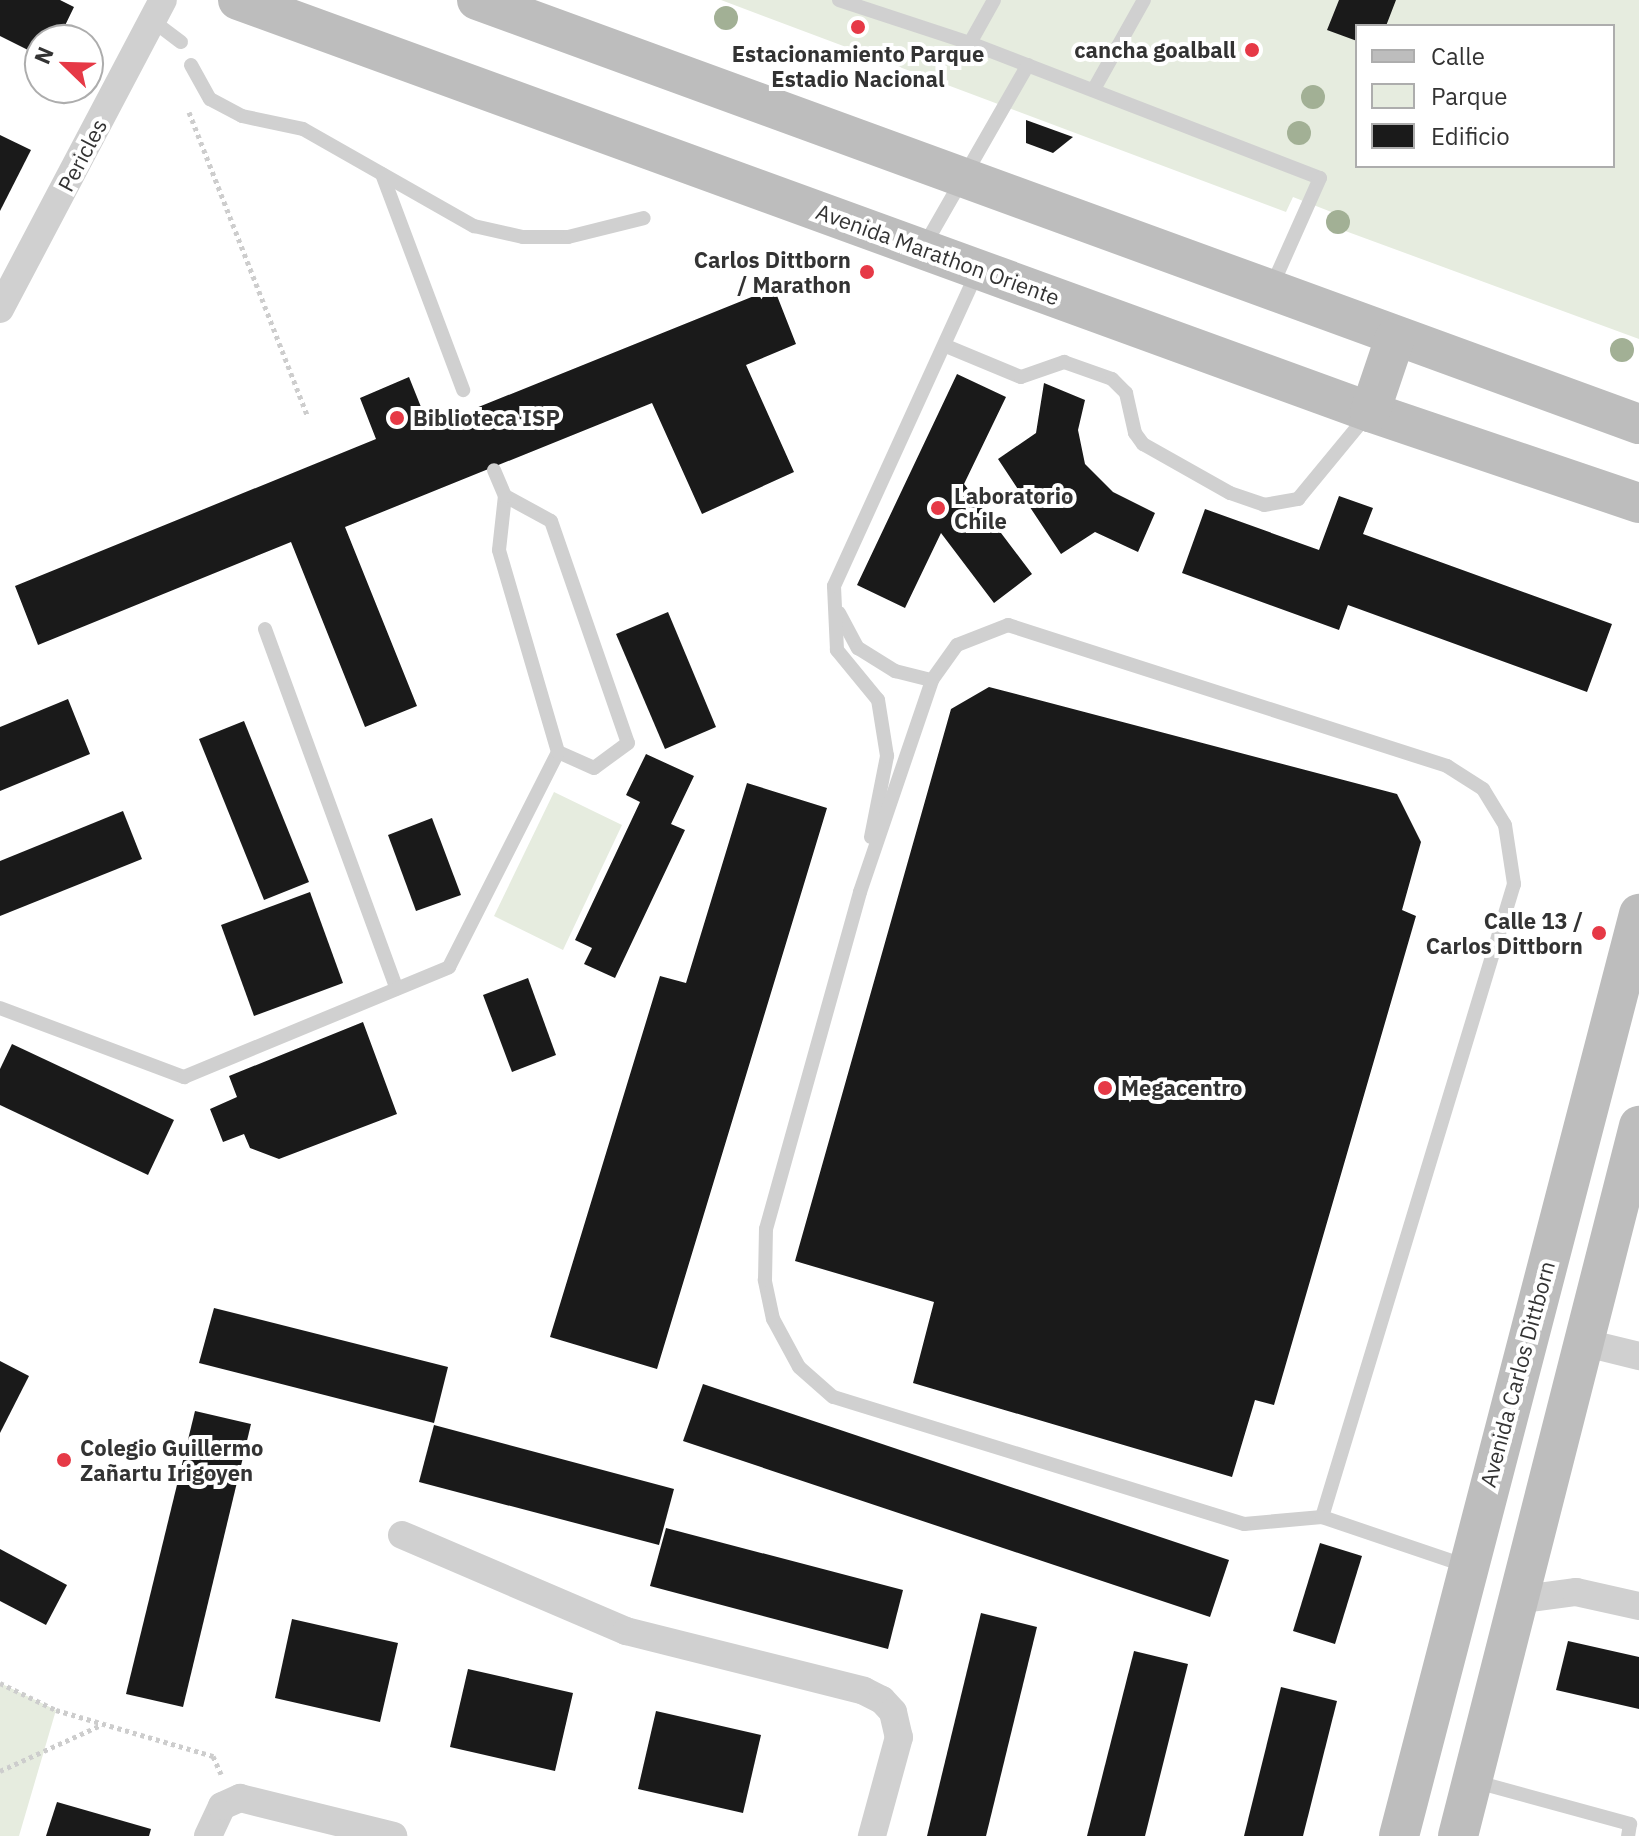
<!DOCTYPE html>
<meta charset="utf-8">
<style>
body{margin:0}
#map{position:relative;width:1639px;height:1836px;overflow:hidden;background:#fff;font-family:"IBM Plex Sans",sans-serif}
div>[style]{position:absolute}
.green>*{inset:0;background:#e6ecdf}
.building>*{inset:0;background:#1a1a1a}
.path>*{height:5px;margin-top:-2.5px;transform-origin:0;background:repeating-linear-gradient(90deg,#cdcdcd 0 4px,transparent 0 8px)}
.service>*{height:14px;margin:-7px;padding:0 7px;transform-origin:7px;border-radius:7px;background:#d0d0d0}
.minor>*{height:28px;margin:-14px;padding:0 14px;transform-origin:14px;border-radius:14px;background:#d0d0d0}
.secondary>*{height:40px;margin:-20px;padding:0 20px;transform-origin:20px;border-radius:20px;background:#bdbdbd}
.trees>*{width:24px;height:24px;margin:-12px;border-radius:50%;background:#a2b095}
.dots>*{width:22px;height:22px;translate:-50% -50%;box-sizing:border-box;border:4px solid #fff;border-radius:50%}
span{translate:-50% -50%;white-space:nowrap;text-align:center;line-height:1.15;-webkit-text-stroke:8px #fff;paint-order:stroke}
.poi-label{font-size:22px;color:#333;font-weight:700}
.right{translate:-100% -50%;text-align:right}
.left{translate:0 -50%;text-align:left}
.street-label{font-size:22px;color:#333}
.legend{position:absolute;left:1355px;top:24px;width:260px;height:144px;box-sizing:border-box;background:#fff;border:2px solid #adadad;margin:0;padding:10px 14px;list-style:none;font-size:24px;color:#333}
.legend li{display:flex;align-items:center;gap:16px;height:40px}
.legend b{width:40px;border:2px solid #adadad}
.north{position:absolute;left:24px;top:24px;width:80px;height:80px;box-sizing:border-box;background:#fff;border:2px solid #adadad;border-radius:50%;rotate:293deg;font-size:22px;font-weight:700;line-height:32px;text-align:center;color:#333}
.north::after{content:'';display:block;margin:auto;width:28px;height:36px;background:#e63946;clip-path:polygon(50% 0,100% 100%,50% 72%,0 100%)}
</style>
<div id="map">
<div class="green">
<div style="clip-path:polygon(evenodd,721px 0,1639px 0,1639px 339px,1329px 225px,1334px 213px,1293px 197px,1286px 212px,721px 0,1357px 26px,1613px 26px,1613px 166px,1357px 166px,1357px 26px)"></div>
<div style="clip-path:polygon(554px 792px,622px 825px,563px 950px,494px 916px)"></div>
<div style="clip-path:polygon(0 1683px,56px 1710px,19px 1836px,0 1836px)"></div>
</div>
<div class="building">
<div style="clip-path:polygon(0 0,60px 0,74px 7px,58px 40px,40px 40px,40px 56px,0 36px)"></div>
<div style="clip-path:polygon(1339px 0,1396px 0,1386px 26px,1357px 26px,1357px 41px,1327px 30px)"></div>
<div style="clip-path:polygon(1026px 120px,1073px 137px,1053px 153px,1026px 143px)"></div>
<div style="clip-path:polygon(0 135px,31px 150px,0 211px)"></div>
<div style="clip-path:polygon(774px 288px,796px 344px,746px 365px,794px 472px,702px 514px,652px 403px,345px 527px,417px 706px,365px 727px,291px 542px,38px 645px,15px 586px,376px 439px,360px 398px,409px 377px,429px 427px)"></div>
<div style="clip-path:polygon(957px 374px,1006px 397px,964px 484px,1032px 574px,994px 603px,941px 533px,905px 608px,857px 585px)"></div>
<div style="clip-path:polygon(1044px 383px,1085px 400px,1078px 430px,1085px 464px,1113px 492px,1155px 513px,1138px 552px,1095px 532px,1061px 554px,998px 459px,1036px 433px)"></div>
<div style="clip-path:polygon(1339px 496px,1373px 508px,1363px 534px,1612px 624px,1587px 692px,1348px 605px,1339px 630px,1182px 573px,1205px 509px,1319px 550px)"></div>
<div style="clip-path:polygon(668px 612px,716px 727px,665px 749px,616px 634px)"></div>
<div style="clip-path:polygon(989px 687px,1397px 794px,1421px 842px,1402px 910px,1416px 916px,1274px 1405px,1255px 1400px,1232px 1477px,913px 1383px,934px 1302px,795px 1261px,951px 709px)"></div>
<div style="clip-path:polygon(68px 699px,90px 754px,0 791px,0 727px)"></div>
<div style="clip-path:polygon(244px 721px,309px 882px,264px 900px,199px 739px)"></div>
<div style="clip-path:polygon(646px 754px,694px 776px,671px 824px,685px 830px,615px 978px,584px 964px,592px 948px,575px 940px,640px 802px,626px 795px)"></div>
<div style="clip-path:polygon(747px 783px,827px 808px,657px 1369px,550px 1337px,660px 976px,686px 983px)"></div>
<div style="clip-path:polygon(123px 811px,142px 859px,0 916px,0 861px)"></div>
<div style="clip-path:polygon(432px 818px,461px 895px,416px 911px,388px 835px)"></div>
<div style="clip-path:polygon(310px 892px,343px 983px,254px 1016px,221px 925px)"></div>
<div style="clip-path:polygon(528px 978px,556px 1055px,512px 1072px,483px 995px)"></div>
<div style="clip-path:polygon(363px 1022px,397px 1114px,279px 1159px,250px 1148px,244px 1134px,223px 1142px,210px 1109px,237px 1097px,229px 1076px)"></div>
<div style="clip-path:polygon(12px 1044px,174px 1120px,148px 1175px,0 1105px,0 1069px)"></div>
<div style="clip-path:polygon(214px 1308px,448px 1367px,434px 1423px,199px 1363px)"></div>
<div style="clip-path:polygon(0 1361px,29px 1376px,0 1433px)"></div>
<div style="clip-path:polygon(703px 1384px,1229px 1560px,1210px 1617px,683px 1441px)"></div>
<div style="clip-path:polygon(195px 1411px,251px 1424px,183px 1707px,126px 1694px)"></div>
<div style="clip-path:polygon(434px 1425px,674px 1489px,659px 1545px,419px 1482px)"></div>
<div style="clip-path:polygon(666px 1528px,903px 1590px,888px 1649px,650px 1586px)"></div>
<div style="clip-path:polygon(1320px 1543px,1362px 1556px,1335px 1644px,1293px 1631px)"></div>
<div style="clip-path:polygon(0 1549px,67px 1585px,46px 1625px,0 1601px)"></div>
<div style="clip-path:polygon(981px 1613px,1037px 1627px,986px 1836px,927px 1836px)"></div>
<div style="clip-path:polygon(292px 1619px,398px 1643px,380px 1722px,275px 1698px)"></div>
<div style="clip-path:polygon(1568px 1641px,1639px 1657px,1639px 1709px,1556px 1690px)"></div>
<div style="clip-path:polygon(1134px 1651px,1188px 1664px,1145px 1836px,1087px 1836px)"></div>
<div style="clip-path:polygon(468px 1669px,573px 1693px,555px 1771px,450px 1747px)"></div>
<div style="clip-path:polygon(1281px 1687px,1337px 1701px,1303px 1836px,1244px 1836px)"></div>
<div style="clip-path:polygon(656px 1711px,761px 1735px,743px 1813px,638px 1789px)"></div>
<div style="clip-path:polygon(57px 1802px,151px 1829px,149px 1836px,46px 1836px)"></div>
</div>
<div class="path">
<div style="left:189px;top:112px;width:327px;rotate:68.7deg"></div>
<div style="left:0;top:1683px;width:62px;rotate:25.7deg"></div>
<div style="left:56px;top:1710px;width:164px;rotate:16.3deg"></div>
<div style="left:213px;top:1756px;width:20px;rotate:66deg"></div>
<div style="left:0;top:1771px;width:111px;rotate:-24.5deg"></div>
</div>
<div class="service">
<div style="left:839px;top:0;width:138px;rotate:18.2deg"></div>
<div style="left:970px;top:43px;width:375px;rotate:21.1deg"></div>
<div style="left:1320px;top:178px;width:118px;rotate:114deg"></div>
<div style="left:153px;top:21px;width:35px;rotate:37deg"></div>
<div style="left:970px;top:43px;width:49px;rotate:-60.8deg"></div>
<div style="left:191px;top:65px;width:39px;rotate:61deg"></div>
<div style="left:210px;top:99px;width:36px;rotate:28deg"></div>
<div style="left:242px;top:116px;width:62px;rotate:12deg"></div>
<div style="left:303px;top:129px;width:197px;rotate:29.6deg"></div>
<div style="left:474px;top:226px;width:50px;rotate:12.7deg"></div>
<div style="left:523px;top:237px;width:45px"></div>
<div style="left:568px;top:237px;width:78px;rotate:-14deg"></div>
<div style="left:1094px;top:89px;width:102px;rotate:-60.7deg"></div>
<div style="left:382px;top:174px;width:231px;rotate:69.4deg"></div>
<div style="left:923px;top:248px;width:211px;rotate:-60.2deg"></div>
<div style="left:946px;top:346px;width:81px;rotate:22.5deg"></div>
<div style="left:1021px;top:377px;width:46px;rotate:-19.2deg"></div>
<div style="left:1064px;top:362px;width:51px;rotate:19.5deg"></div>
<div style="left:1112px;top:379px;width:20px;rotate:45deg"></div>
<div style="left:1126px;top:393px;width:41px;rotate:77.3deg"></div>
<div style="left:1135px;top:433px;width:14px;rotate:54deg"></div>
<div style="left:1143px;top:444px;width:100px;rotate:29.4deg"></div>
<div style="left:1230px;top:493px;width:36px;rotate:19deg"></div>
<div style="left:1264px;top:505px;width:35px;rotate:-10deg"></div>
<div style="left:1298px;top:499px;width:110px;rotate:-50.5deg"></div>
<div style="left:505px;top:496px;width:52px;rotate:28.5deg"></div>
<div style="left:551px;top:521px;width:235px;rotate:70.9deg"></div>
<div style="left:628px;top:743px;width:42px;rotate:143.7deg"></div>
<div style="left:594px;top:768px;width:39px;rotate:-156deg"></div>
<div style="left:839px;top:613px;width:40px;rotate:62deg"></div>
<div style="left:858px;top:648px;width:44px;rotate:31.9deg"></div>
<div style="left:895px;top:671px;width:38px;rotate:14deg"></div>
<div style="left:265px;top:629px;width:383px;rotate:69.9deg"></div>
<div style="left:871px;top:837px;width:83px;rotate:-78.8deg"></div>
<div style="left:887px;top:756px;width:57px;rotate:-99.1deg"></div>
<div style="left:878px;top:700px;width:65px;rotate:-129.4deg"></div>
<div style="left:837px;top:650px;width:64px;rotate:-92.7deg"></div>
<div style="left:834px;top:586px;width:347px;rotate:-65.5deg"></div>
<div style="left:0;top:1008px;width:197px;rotate:20.6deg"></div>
<div style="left:184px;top:1077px;width:287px;rotate:-22.5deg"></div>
<div style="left:449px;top:967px;width:241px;rotate:-63.1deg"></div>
<div style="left:558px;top:752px;width:210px;rotate:-106.3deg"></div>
<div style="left:499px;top:550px;width:54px;rotate:-83.7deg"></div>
<div style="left:505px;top:496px;width:28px;rotate:-113deg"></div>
<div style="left:1322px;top:1517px;width:78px;rotate:174.9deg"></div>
<div style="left:1244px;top:1524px;width:430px;rotate:-162.8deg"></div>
<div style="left:833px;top:1397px;width:45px;rotate:-138.6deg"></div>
<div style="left:799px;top:1367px;width:55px;rotate:-118.4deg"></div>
<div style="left:773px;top:1319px;width:40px;rotate:-102deg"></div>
<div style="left:765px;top:1280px;width:51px;rotate:-88.9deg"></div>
<div style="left:766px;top:1229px;width:350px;rotate:-74.4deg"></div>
<div style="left:860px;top:892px;width:224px;rotate:-71.2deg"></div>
<div style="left:932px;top:680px;width:43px;rotate:-54.5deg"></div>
<div style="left:957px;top:645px;width:55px;rotate:-21.4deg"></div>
<div style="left:1008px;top:625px;width:461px;rotate:17.8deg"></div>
<div style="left:1447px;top:766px;width:43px;rotate:32.6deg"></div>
<div style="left:1483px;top:789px;width:42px;rotate:58.6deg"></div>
<div style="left:1505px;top:825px;width:60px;rotate:81.3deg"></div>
<div style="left:1514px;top:884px;width:661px;rotate:106.87deg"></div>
<div style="left:1322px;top:1517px;width:153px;rotate:18.7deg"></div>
<div style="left:1473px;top:1781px;width:163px;rotate:15.3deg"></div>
<div style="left:1630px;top:1824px;width:12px;rotate:99deg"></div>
</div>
<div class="minor">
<div style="left:0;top:309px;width:349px;rotate:-62.2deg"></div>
<div style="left:1586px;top:1343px;width:55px;rotate:13.8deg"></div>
<div style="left:402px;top:1535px;width:244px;rotate:23.2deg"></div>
<div style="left:626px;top:1631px;width:245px;rotate:14.1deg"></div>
<div style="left:864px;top:1691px;width:20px;rotate:27deg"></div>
<div style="left:882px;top:1700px;width:16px;rotate:47deg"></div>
<div style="left:893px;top:1712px;width:26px;rotate:77deg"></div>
<div style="left:899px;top:1737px;width:103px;rotate:105.3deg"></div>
<div style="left:1516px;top:1600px;width:61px;rotate:-7.6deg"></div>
<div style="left:1576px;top:1592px;width:65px;rotate:12.5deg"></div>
<div style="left:208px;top:1836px;width:33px;rotate:-65deg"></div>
<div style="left:222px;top:1806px;width:20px;rotate:-24deg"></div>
<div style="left:240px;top:1798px;width:158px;rotate:13.9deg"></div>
</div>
<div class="secondary">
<div style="left:238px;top:0;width:1205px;rotate:20deg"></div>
<div style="left:1370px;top:412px;width:284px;rotate:18.7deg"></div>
<div style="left:477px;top:0;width:1237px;rotate:20.05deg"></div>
<div style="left:1370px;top:412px;width:78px;rotate:-71.3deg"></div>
<div style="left:1399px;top:1836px;width:953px;rotate:-75.41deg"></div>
<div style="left:1458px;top:1836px;width:733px;rotate:-75.7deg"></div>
</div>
<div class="trees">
<div style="left:726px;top:18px"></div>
<div style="left:1313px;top:97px"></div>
<div style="left:1299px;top:133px"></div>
<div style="left:1338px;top:222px"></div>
<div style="left:1622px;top:350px"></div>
</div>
<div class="dots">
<div style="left:858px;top:27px;background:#e63946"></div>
<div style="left:1252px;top:50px;background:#e63946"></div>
<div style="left:867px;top:272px;background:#e63946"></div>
<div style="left:397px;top:418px;background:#e63946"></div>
<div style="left:938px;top:508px;background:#e63946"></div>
<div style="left:1599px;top:933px;background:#e63946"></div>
<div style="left:1105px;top:1088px;background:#e63946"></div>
<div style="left:64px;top:1460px;background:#e63946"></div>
</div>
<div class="poi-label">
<span class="right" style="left:1236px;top:50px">cancha goalball</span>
<span style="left:858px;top:66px">Estacionamiento Parque<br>Estadio Nacional</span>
<span class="right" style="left:851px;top:272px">Carlos Dittborn<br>/ Marathon</span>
<span class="left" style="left:413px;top:418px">Biblioteca ISP</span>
<span class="left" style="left:954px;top:508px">Laboratorio<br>Chile</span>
<span class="right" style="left:1583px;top:933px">Calle 13 /<br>Carlos Dittborn</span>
<span class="left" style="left:1121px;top:1088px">Megacentro</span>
<span class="left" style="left:80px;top:1460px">Colegio Guillermo<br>Zañartu Irigoyen</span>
</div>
<div class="street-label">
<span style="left:82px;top:155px;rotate:-62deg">Pericles</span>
<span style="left:938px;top:254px;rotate:20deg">Avenida Marathon Oriente</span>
<span style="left:1517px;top:1374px;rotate:-75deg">Avenida Carlos Dittborn</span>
</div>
<ul class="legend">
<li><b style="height:10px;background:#bdbdbd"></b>Calle</li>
<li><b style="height:22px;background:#e6ecdf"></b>Parque</li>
<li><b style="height:22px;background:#1a1a1a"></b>Edificio</li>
</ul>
<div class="north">N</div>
</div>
